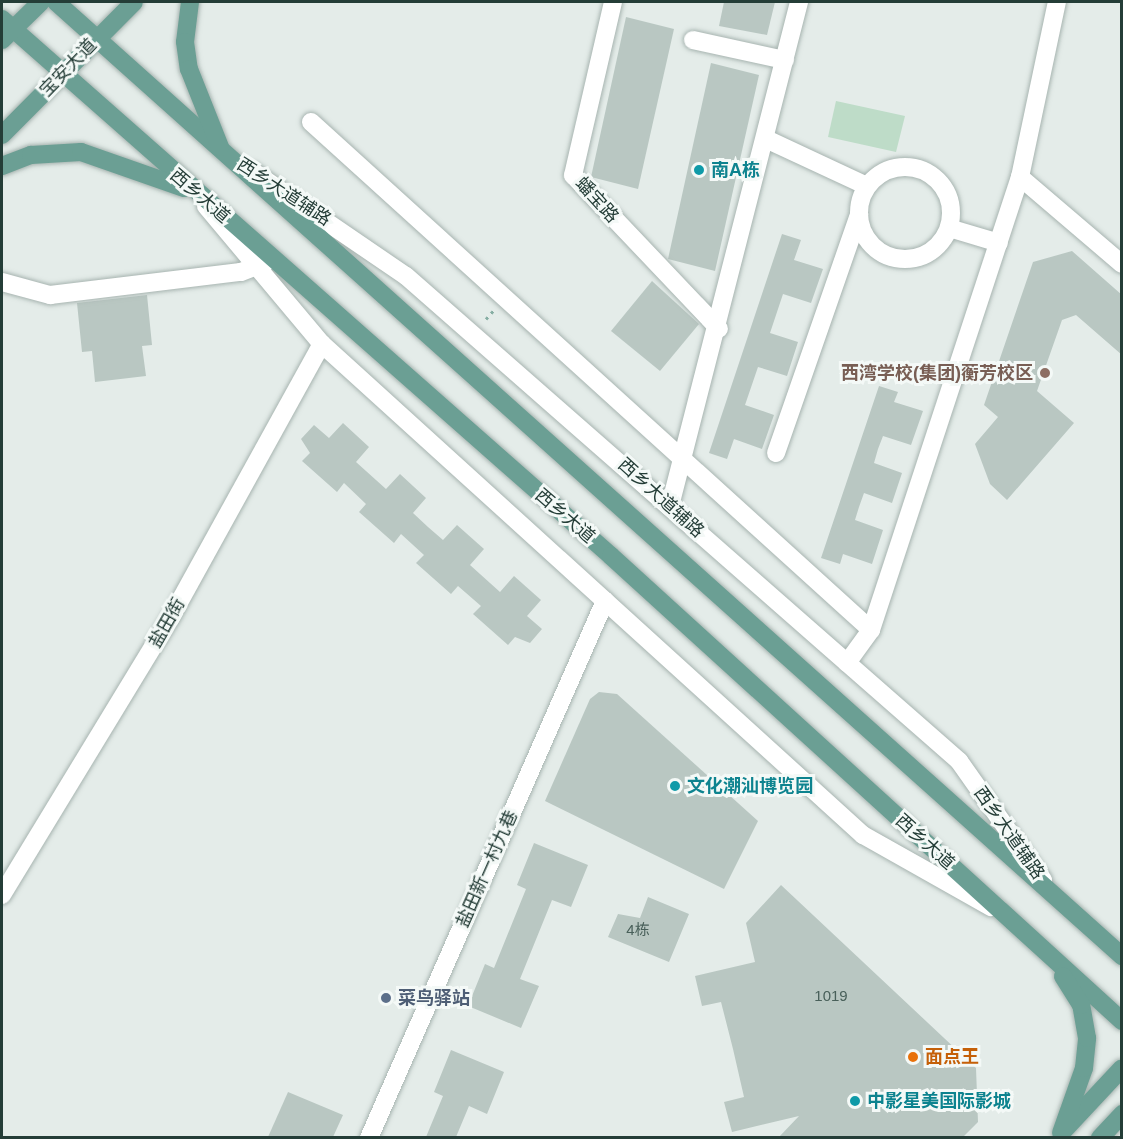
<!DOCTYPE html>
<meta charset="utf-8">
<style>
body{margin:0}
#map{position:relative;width:1123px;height:1139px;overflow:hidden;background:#e4ece9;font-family:Helvetica,"Noto Sans SC",sans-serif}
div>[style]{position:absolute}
.green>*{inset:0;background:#bedcc8}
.building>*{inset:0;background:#b9c7c2}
.path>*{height:3px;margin-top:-1.5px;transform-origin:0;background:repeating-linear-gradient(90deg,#86aea3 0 3px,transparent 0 7.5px)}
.roads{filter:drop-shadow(0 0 2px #a7b4b0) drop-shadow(0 0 2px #a7b4b0)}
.minor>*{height:18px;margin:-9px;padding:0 9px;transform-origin:9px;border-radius:9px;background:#fff}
.minor>.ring{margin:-9px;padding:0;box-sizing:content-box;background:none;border:18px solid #fff;border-radius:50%}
.major>*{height:18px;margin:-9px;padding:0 9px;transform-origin:9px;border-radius:9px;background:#6b9f94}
.dots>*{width:16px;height:16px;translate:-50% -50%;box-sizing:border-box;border:3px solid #f4f9f7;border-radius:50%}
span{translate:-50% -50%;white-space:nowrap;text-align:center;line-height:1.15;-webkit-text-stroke:6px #f4f9f7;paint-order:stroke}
.number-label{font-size:15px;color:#49605a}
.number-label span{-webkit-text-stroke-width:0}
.street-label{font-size:18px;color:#243d37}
.culture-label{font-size:18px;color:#0d838f;font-weight:700}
.left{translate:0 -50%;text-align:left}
.education-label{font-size:18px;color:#785e54;font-weight:700}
.right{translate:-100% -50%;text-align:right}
.service-label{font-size:18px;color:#4e5e75;font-weight:700}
.food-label{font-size:18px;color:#c56008;font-weight:700}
.frame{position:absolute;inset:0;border:3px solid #243d37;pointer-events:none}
</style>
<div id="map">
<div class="green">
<div style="clip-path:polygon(836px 101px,905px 116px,896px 152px,828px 137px)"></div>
</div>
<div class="building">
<div style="clip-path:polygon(724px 2px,775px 2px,767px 35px,719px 26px)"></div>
<div style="clip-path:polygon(626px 17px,674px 29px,638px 189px,591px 177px)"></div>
<div style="clip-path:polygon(711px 63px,759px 75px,715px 271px,668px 259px)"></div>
<div style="clip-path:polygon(782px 234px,801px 240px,794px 260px,823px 269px,811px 303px,783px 294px,770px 333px,798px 342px,787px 376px,758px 367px,745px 405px,774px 415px,762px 449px,734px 439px,727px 459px,709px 453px)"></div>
<div style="clip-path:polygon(1072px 251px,1122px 295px,1122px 355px,1076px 315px,1062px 320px,1037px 391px,1074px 423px,1007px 500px,990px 484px,975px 444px,998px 417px,984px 405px,1033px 262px)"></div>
<div style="clip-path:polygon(652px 281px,699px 324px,660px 371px,611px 331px)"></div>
<div style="clip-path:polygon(147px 295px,152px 345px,142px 346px,146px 376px,95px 382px,92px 351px,82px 352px,77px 303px)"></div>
<div style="clip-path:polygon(879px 386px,898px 392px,894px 402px,923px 411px,911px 445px,883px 436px,878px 449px,874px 463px,902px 473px,892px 503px,864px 493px,859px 507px,855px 520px,883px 530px,872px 564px,843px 554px,840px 564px,821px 558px)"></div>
<div style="clip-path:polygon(343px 423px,369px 447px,356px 462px,386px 489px,400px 474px,426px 498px,413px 513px,428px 527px,443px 540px,457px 525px,484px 549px,470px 565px,500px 592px,514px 576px,541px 600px,527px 616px,542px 629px,530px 643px,515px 637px,508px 645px,473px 614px,481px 606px,458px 586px,451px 594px,416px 563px,424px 555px,401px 534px,394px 543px,359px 512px,366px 504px,344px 483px,337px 492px,302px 461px,310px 453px,301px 439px,314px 425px,329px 438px)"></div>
<div style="clip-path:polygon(599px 692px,617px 694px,758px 821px,724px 889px,545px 801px,590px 699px)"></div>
<div style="clip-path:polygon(534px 843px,588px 865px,571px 907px,552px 900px,520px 979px,539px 986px,521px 1028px,468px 1006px,485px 964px,494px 968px,526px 889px,517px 885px)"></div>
<div style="clip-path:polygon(781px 885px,976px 1068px,978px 1122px,963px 1137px,779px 1137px,799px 1116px,732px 1132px,724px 1102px,744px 1097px,733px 1049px,721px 1002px,702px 1006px,695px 976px,755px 962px,746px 923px)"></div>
<div style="clip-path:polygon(648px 897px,689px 914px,669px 962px,608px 937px,618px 914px,640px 918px)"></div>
<div style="clip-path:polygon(451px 1050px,504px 1072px,487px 1114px,469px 1106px,456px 1137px,426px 1137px,443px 1096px,434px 1092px)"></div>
<div style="clip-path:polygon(288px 1092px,343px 1115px,333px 1137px,268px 1137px)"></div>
</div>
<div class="path">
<div style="left:486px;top:319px;width:11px;rotate:-49deg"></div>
</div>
<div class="roads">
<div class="minor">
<div style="left:613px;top:2px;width:178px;rotate:103deg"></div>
<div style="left:573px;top:175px;width:212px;rotate:46.5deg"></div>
<div style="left:693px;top:40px;width:94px;rotate:12.3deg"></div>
<div style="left:311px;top:122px;width:756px;rotate:42.21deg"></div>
<div style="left:766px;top:139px;width:111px;rotate:25deg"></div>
<div class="ring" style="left:859px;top:167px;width:74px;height:74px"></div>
<div style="left:252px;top:171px;width:186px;rotate:34.3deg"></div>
<div style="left:406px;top:276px;width:736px;rotate:41.25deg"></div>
<div style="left:959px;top:761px;width:146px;rotate:54.8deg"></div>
<div style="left:1020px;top:177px;width:134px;rotate:40.5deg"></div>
<div style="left:206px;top:206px;width:180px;rotate:50deg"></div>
<div style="left:322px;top:344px;width:731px;rotate:42.23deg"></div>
<div style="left:863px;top:835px;width:147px;rotate:29.4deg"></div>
<div style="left:949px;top:228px;width:52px;rotate:16.7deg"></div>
<div style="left:2px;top:282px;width:50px;rotate:15.2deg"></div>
<div style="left:50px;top:295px;width:192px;rotate:-6.9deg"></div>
<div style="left:241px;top:272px;width:26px;rotate:-21deg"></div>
<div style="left:776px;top:453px;width:253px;rotate:-70.8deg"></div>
<div style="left:670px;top:506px;width:520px;rotate:-75.64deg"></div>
<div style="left:847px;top:663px;width:41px;rotate:-54deg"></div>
<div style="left:871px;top:630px;width:477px;rotate:-71.8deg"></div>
<div style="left:1020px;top:177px;width:179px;rotate:-78.1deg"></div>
<div style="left:2px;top:895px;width:325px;rotate:-58.7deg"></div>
<div style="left:171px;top:617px;width:312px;rotate:-61.1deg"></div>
<div style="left:369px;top:1138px;width:587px;rotate:-66.28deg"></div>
</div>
<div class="major">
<div style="left:56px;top:2px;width:1431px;rotate:41.83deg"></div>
<div style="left:190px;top:2px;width:40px;rotate:97.1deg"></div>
<div style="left:185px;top:42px;width:27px;rotate:82deg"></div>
<div style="left:189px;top:69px;width:84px;rotate:68.3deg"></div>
<div style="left:2px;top:19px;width:812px;rotate:41.4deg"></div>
<div style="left:611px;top:556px;width:691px;rotate:42.3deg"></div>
<div style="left:2px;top:40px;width:54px;rotate:-44.3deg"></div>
<div style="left:2px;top:135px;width:187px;rotate:-45.2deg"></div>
<div style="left:2px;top:166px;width:31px;rotate:-21deg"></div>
<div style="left:31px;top:155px;width:50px;rotate:-3.4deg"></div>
<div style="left:81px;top:152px;width:109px;rotate:19.3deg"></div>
<div style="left:1065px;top:1129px;width:83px;rotate:-46.9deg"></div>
<div style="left:1061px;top:1133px;width:69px;rotate:-70.5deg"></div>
<div style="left:1084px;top:1068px;width:30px;rotate:-84deg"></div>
<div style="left:1087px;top:1038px;width:34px;rotate:-100deg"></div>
<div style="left:1081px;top:1005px;width:34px;rotate:-122deg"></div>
<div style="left:1100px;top:1138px;width:33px;rotate:-47deg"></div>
</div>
</div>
<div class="dots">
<div style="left:699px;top:170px;background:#0f9aa8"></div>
<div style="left:1045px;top:373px;background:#8d6e63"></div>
<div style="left:675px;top:786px;background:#0f9aa8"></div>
<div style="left:386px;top:998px;background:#5c6f8a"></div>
<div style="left:913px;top:1057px;background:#e8710a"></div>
<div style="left:855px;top:1101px;background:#0f9aa8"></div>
</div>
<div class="number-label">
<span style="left:638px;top:930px">4栋</span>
<span style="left:831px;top:996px">1019</span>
</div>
<div class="street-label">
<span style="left:68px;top:68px;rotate:-46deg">宝安大道</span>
<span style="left:284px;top:192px;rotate:33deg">西乡大道辅路</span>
<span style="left:200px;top:196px;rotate:41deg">西乡大道</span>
<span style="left:597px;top:200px;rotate:48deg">蟠宝路</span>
<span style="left:661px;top:498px;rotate:42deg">西乡大道辅路</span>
<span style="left:565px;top:516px;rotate:41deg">西乡大道</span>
<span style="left:167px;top:623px;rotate:-60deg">盐田街</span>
<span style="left:1009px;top:833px;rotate:55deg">西乡大道辅路</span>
<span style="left:925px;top:842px;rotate:42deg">西乡大道</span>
<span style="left:487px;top:869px;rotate:-66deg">盐田新一村九巷</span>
</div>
<div class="culture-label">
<span class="left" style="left:711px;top:170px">南A栋</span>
<span class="left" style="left:687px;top:786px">文化潮汕博览园</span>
<span class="left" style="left:867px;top:1101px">中影星美国际影城</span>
</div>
<div class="education-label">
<span class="right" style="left:1033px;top:373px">西湾学校(集团)蘅芳校区</span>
</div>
<div class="service-label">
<span class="left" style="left:398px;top:998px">菜鸟驿站</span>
</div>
<div class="food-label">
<span class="left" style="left:925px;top:1057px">面点王</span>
</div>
<div class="frame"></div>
</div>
